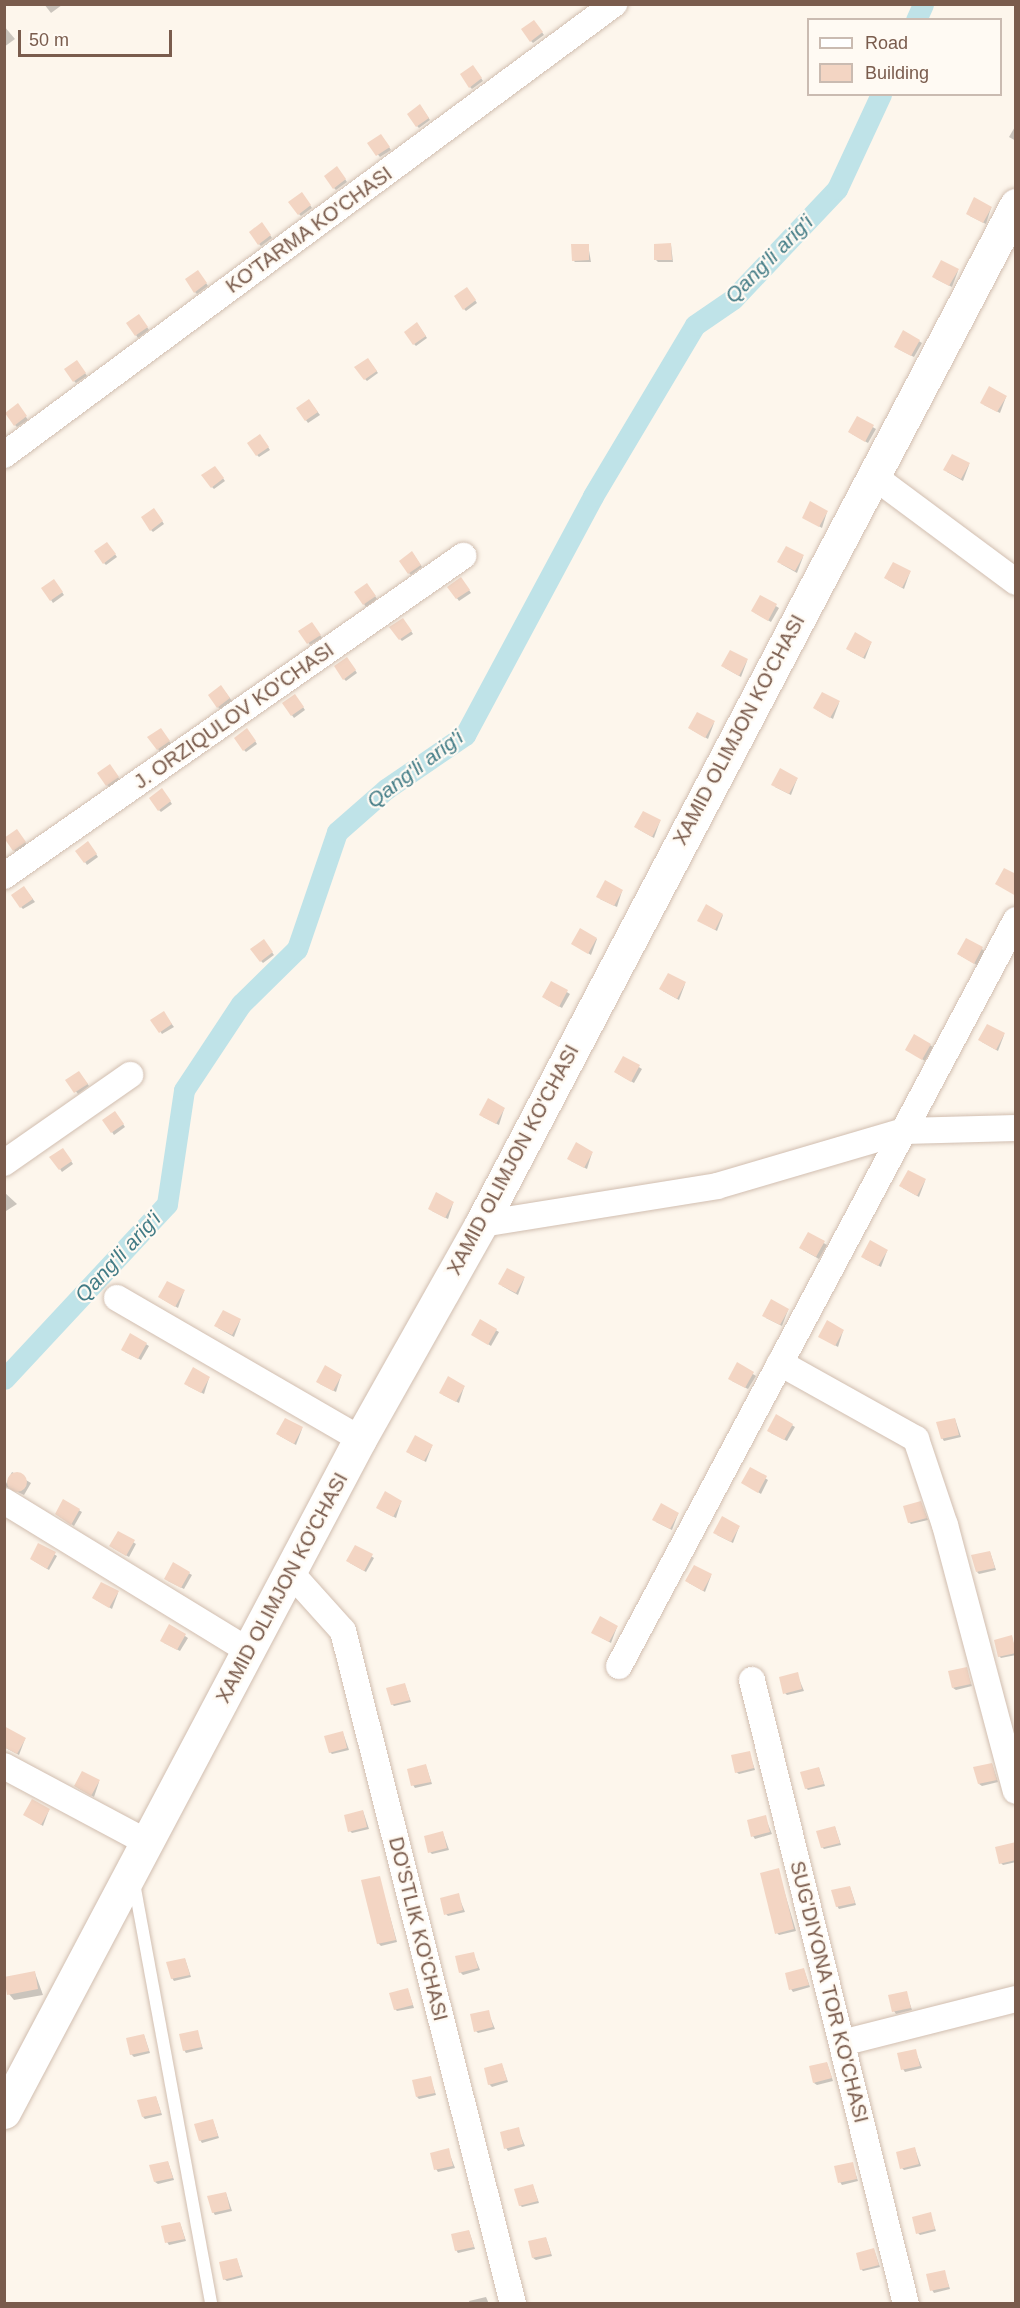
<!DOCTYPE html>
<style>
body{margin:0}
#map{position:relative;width:1020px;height:2308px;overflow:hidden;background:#fdf6ec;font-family:Helvetica,sans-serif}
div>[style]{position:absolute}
.shadow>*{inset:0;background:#0003}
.canal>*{height:21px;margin:-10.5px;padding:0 10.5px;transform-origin:10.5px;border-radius:10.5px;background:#bfe3e8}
.building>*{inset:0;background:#f3d5c3}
.round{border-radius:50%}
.roads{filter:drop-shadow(0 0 2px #d1beb0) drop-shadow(0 0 2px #d1beb0)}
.service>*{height:12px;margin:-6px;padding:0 6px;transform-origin:6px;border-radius:6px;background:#fff}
.minor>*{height:26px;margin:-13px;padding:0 13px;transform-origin:13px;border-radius:13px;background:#fff}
.secondary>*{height:33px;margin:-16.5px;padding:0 16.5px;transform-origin:16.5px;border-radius:16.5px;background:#fff}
span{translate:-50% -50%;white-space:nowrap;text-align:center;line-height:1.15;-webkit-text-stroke:4.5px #fffaf3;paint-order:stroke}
.street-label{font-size:20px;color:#7a5c4d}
.water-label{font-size:21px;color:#437c86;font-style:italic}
.frame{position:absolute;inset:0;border:6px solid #7a5c4d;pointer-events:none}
.legend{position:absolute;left:807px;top:18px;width:195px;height:78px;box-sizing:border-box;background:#fffaf3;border:2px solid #cabbb1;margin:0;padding:8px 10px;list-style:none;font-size:18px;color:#7a5c4d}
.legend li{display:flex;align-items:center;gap:12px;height:30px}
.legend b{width:30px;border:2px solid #cabbb1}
.scale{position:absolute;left:18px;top:30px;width:154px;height:27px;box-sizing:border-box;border:3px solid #7a5c4d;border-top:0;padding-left:8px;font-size:18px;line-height:21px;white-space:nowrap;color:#7a5c4d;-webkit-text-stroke:4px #fffaf3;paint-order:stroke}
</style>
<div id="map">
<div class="shadow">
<div style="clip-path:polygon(44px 4px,62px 4px,62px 5px,51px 13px)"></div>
<div style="clip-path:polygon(536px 24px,544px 35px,533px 43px,531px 41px)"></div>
<div style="clip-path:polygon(4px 26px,15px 39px,4px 47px)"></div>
<div style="clip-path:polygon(475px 69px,483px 81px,472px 89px,470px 87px)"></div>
<div style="clip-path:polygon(422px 108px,430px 120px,419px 128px,417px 126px)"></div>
<div style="clip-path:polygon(1016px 125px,1016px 141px,1009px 137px)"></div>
<div style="clip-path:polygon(383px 138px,391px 150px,380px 157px,369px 144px)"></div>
<div style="clip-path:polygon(339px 170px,347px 182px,336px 190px,334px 188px)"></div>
<div style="clip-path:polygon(304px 196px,312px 208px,301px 216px,299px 214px)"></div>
<div style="clip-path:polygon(991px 208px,986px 224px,970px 216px)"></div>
<div style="clip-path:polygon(264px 226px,272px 238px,261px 246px,259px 244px)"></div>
<div style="clip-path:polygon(588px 245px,591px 262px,575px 262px,573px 260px)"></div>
<div style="clip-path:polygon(671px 245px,673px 262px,658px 262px,655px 259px)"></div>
<div style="clip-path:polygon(958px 271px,952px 287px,936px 279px)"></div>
<div style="clip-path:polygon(200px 274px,208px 286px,197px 294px,195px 292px)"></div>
<div style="clip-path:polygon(469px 291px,477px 303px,466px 311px,464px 309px)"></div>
<div style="clip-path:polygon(141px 318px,149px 330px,138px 338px,136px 335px)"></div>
<div style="clip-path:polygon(419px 326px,427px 338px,416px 346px,414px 344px)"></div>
<div style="clip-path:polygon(904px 332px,922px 343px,914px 357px,898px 349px)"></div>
<div style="clip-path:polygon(370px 362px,378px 373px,367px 381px,365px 379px)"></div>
<div style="clip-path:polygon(79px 364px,87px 376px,76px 383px,74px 381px)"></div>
<div style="clip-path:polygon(1006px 397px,1000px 413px,984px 405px)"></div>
<div style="clip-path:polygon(311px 403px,320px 415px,308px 423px,298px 409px)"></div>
<div style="clip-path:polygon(18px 405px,28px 420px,17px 427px,15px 425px)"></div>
<div style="clip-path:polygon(857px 418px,876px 429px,868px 443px,852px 434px)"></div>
<div style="clip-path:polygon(262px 438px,270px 450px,259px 457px,257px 455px)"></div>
<div style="clip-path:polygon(969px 465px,963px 481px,947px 472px)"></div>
<div style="clip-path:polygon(217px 470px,225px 481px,214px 489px,212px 487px)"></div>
<div style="clip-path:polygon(156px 512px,164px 524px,153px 532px,151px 530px)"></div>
<div style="clip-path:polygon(827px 512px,822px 528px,806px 519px)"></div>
<div style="clip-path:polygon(109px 546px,117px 557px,106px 565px,104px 563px)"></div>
<div style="clip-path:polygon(414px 555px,422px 567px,411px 575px,409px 573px)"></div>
<div style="clip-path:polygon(803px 557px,797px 573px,781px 564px)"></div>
<div style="clip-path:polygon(910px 572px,904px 589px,888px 580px)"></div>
<div style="clip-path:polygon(463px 581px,471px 593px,459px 601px,449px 587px)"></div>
<div style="clip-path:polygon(56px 583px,64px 595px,53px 603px,51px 600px)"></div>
<div style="clip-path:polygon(369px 587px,377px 599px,366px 607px,356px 592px)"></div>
<div style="clip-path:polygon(761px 597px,779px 608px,771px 622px,755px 613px)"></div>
<div style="clip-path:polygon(405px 622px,413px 634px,402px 641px,400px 639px)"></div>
<div style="clip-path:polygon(314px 626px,322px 638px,310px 645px,300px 632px)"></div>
<div style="clip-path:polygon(871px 643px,865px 659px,850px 651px)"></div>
<div style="clip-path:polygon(349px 661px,357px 673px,346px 681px,344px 679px)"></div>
<div style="clip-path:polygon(747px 661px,741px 677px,725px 668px)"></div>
<div style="clip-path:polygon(223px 689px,232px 701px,220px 709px,218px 707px)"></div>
<div style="clip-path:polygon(297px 698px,305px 710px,294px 718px,284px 704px)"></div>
<div style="clip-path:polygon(839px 703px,833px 719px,817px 710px)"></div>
<div style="clip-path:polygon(714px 723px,708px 739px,692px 730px)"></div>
<div style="clip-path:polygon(163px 732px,171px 744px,160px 752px,158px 749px)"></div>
<div style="clip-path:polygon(249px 732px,257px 744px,246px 752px,244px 750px)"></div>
<div style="clip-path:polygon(112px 768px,120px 780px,109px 787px,107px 785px)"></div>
<div style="clip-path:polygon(797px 779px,791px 795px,775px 787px)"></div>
<div style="clip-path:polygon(164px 792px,172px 804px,161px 812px,159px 810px)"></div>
<div style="clip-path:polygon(660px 821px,654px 838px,638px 829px)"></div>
<div style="clip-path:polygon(19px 833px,27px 845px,16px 853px,14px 850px)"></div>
<div style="clip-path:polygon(90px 845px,98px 857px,87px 865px,85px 862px)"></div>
<div style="clip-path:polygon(26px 890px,35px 902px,23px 909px,21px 907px)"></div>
<div style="clip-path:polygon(622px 891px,617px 907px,600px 899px)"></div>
<div style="clip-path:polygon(723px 915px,717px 931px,701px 922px)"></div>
<div style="clip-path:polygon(597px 939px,591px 955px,573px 944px)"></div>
<div style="clip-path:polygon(966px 940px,985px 951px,977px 965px,961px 956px)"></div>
<div style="clip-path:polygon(266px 944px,274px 955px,263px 963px,261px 961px)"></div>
<div style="clip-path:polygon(552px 983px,570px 994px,562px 1008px,546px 999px)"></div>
<div style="clip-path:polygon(685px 984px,679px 1000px,663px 991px)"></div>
<div style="clip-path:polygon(165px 1015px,174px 1027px,162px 1034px,152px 1020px)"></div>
<div style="clip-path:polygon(1004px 1035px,998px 1051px,982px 1042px)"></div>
<div style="clip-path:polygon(915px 1036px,933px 1047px,925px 1061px,907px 1050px)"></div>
<div style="clip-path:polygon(624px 1058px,642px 1069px,634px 1083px,618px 1074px)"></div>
<div style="clip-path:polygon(81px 1075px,89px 1086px,78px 1094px,67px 1080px)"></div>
<div style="clip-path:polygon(504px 1109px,499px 1125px,483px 1117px)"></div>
<div style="clip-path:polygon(117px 1115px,125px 1127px,114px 1135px,104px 1120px)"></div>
<div style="clip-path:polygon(65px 1152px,73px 1164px,62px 1172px,60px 1169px)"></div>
<div style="clip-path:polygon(592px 1153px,587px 1169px,571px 1161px)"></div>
<div style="clip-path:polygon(925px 1181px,919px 1197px,903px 1188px)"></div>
<div style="clip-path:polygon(4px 1192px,17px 1204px,6px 1211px,4px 1210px)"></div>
<div style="clip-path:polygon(453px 1203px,448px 1219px,432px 1211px)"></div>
<div style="clip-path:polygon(808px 1234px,827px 1245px,819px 1259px,803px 1250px)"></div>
<div style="clip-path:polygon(887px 1251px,881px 1267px,865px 1259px)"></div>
<div style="clip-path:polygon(524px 1279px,518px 1295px,502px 1286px)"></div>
<div style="clip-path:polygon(184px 1291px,178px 1308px,162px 1299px)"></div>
<div style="clip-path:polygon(788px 1310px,782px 1326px,766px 1318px)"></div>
<div style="clip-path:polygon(240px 1321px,234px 1337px,218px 1328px)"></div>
<div style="clip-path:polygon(480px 1321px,499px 1332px,491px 1346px,473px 1335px)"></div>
<div style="clip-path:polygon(843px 1331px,838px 1347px,822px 1338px)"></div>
<div style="clip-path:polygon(131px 1335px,149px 1346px,141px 1360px,125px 1352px)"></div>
<div style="clip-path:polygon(737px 1364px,756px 1376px,748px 1389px,732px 1381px)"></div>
<div style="clip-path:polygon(341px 1376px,336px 1392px,320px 1384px)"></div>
<div style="clip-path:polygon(209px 1378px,204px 1394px,188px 1386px)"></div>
<div style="clip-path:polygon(464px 1387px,459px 1403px,443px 1395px)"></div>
<div style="clip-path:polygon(776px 1416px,795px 1427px,787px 1441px,771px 1433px)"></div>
<div style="clip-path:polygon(955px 1419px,961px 1437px,944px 1441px,942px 1438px)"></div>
<div style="clip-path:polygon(302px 1429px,296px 1445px,280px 1436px)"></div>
<div style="clip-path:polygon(432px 1446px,426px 1462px,410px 1454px)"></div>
<div style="clip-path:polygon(750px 1469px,768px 1480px,761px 1494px,743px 1483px)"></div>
<div style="clip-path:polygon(12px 1472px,31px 1483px,24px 1495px,5px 1486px)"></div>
<div style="clip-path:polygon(63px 1501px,82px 1512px,74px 1526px,59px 1516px)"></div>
<div style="clip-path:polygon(401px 1502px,396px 1518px,380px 1510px)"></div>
<div style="clip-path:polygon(921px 1503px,928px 1520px,911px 1524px,909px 1522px)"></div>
<div style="clip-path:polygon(678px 1514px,672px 1530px,656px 1522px)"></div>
<div style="clip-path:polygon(739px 1527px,733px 1543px,717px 1535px)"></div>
<div style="clip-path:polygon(118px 1533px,136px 1544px,129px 1557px,113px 1548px)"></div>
<div style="clip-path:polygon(39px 1545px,57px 1556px,49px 1570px,34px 1561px)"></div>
<div style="clip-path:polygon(356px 1547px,374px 1558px,366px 1572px,350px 1563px)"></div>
<div style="clip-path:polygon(990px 1552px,996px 1570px,979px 1574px,977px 1572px)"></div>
<div style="clip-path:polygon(173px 1564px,192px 1575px,184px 1589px,168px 1581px)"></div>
<div style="clip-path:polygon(711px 1576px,705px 1592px,689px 1583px)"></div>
<div style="clip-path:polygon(118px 1593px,112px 1609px,96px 1600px)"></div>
<div style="clip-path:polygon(170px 1626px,188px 1638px,180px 1651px,164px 1643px)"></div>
<div style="clip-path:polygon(617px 1627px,611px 1643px,595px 1634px)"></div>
<div style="clip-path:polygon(1012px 1637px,1016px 1655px,1001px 1658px,999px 1656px)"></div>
<div style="clip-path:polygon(966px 1669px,972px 1686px,956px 1690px,953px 1688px)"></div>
<div style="clip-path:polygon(797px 1674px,804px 1691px,787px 1695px,785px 1693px)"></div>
<div style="clip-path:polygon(405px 1685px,411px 1702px,394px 1706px,392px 1704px)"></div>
<div style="clip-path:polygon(343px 1733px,349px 1750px,332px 1754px,330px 1752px)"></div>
<div style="clip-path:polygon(25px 1739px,19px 1755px,4px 1747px)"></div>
<div style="clip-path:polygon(749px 1752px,755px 1770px,739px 1774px,736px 1772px)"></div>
<div style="clip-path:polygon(992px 1764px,998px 1782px,982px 1786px,979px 1784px)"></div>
<div style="clip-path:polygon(426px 1766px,432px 1784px,415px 1788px,413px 1785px)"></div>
<div style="clip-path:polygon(819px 1768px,825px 1786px,808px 1790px,806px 1788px)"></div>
<div style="clip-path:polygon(99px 1782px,94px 1797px,78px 1788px)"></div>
<div style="clip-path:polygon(49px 1810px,43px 1826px,25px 1815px)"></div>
<div style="clip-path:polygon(363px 1811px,369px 1829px,352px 1833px,350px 1831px)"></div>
<div style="clip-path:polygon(765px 1817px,772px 1834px,755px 1839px,753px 1836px)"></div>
<div style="clip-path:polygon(835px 1827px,841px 1845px,824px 1849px,822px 1847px)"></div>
<div style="clip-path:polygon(443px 1833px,449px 1850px,432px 1854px,430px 1852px)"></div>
<div style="clip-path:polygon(1016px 1846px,1016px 1862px,1003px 1865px,1001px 1863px)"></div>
<div style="clip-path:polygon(778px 1870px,796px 1931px,779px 1935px,777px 1933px)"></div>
<div style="clip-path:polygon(379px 1877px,397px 1942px,381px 1946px,378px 1943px)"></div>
<div style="clip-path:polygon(850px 1887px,856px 1905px,839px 1909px,837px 1906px)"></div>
<div style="clip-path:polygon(458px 1895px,465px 1912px,448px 1916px,446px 1914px)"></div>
<div style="clip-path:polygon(473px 1953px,480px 1970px,463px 1975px,460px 1972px)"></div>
<div style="clip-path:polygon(185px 1959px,191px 1977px,174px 1981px,172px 1978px)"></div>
<div style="clip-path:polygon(804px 1970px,810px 1987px,793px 1992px,791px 1989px)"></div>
<div style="clip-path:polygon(35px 1973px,43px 1995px,14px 2000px,9px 1994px)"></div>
<div style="clip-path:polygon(408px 1990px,414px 2008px,397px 2011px,395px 2009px)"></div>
<div style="clip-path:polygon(906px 1992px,912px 2010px,896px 2014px,894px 2011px)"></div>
<div style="clip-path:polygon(488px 2012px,495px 2029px,478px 2033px,476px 2031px)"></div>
<div style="clip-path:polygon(197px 2031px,203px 2049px,186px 2053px,184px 2050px)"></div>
<div style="clip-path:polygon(144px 2035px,150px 2053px,134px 2057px,131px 2054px)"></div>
<div style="clip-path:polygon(915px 2050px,922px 2068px,905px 2072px,903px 2069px)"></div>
<div style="clip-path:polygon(827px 2063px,833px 2081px,817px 2085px,814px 2083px)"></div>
<div style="clip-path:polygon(502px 2065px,508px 2082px,492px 2087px,489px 2084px)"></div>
<div style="clip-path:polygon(430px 2077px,436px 2095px,419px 2099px,417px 2097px)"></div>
<div style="clip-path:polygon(156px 2097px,162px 2115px,145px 2119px,143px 2117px)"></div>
<div style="clip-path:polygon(213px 2121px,219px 2138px,202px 2143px,200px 2140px)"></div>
<div style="clip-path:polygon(518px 2129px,525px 2146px,508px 2151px,506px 2148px)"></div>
<div style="clip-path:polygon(915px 2149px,921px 2166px,904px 2170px,902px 2168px)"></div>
<div style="clip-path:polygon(448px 2150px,455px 2168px,438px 2172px,436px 2169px)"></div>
<div style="clip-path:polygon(168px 2162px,174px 2180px,158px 2184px,155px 2182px)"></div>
<div style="clip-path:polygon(852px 2163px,858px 2181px,842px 2185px,840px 2182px)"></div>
<div style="clip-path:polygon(533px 2186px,539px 2203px,522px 2207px,520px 2205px)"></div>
<div style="clip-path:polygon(226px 2193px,232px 2211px,215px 2215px,213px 2212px)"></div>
<div style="clip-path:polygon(930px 2214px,936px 2231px,920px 2235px,918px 2233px)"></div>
<div style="clip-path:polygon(180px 2223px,186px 2241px,169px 2245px,167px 2242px)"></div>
<div style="clip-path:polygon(469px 2231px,475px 2249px,458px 2253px,456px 2250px)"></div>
<div style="clip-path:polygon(546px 2238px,552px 2256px,536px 2260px,533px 2258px)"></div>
<div style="clip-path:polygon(874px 2250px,880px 2267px,863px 2271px,861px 2269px)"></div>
<div style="clip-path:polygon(237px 2260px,243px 2277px,227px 2281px,224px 2279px)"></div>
<div style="clip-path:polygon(944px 2271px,950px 2289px,934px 2293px,932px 2290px)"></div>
<div style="clip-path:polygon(486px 2297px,489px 2304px,470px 2304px,469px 2301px)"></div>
</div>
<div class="canal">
<div style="left:916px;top:20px;width:17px;rotate:-66deg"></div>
<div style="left:4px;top:1379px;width:239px;rotate:-47deg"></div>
<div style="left:167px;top:1204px;width:115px;rotate:-81.5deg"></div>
<div style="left:184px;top:1090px;width:103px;rotate:-56.5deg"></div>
<div style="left:241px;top:1004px;width:78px;rotate:-44.5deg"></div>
<div style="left:297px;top:949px;width:124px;rotate:-71.1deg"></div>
<div style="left:337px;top:832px;width:65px;rotate:-41.3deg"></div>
<div style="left:386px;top:789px;width:96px;rotate:-34.4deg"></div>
<div style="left:465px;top:735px;width:271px;rotate:-61.8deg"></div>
<div style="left:593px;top:496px;width:199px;rotate:-59.2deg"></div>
<div style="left:695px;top:325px;width:46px;rotate:-34.4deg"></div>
<div style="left:733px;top:299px;width:151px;rotate:-46.6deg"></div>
<div style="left:837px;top:189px;width:105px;rotate:-65.1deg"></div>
</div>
<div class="building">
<div style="clip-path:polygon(534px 20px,543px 32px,530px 42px,521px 29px)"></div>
<div style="clip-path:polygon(473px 65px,482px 78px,469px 88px,460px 74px)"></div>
<div style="clip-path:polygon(420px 104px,429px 118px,416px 127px,407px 114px)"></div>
<div style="clip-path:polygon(381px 134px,390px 147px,376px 156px,367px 143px)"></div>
<div style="clip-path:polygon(337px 166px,346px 179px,333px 189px,324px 176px)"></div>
<div style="clip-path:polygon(302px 192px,311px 205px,298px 215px,288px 202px)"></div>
<div style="clip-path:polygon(974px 197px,992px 207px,983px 223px,966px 214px)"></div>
<div style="clip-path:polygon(262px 222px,271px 235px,258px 245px,249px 232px)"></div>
<div style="clip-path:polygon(671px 243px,672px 260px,654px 260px,654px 244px)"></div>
<div style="clip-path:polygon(571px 244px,589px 244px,589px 260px,572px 261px)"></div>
<div style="clip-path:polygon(941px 260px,959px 269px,949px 286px,932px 277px)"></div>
<div style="clip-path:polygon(198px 270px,207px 283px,194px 293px,185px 279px)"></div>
<div style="clip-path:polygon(467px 287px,476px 300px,463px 310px,454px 296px)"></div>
<div style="clip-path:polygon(139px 314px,148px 327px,135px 336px,126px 323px)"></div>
<div style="clip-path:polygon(417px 322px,426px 336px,413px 345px,404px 332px)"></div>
<div style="clip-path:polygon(903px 330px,920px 340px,911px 356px,894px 347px)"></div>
<div style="clip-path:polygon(368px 358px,377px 371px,364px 380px,354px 367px)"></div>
<div style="clip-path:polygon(77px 360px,86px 373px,73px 382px,64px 369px)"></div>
<div style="clip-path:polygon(989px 386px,1007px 396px,997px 412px,980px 403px)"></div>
<div style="clip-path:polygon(309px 399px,318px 412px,305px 421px,296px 408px)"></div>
<div style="clip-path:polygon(18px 403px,27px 416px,14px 426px,5px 413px)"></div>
<div style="clip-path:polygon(857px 416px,874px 425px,865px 442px,848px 432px)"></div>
<div style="clip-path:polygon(260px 434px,269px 447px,256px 456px,247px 443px)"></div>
<div style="clip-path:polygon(952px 454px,970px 463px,961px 479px,943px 470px)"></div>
<div style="clip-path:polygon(215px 466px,224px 478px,211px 488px,201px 475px)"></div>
<div style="clip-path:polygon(810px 501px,828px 511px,819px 527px,802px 518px)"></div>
<div style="clip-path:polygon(154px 508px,163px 521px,150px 531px,141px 517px)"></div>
<div style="clip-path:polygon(107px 542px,116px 554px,103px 564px,94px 551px)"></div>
<div style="clip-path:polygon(786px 546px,804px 555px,795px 571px,777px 562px)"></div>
<div style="clip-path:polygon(412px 551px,421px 565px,408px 574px,399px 561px)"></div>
<div style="clip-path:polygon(893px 562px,911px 571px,902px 588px,884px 578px)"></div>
<div style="clip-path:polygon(461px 577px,470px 590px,456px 599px,447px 587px)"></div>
<div style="clip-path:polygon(54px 579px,63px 592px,50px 601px,41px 588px)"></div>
<div style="clip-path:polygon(367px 583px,376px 596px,363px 605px,354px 592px)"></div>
<div style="clip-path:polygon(760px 595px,777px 604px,768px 621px,751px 611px)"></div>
<div style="clip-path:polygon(403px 618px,412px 631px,399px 640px,389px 627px)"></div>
<div style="clip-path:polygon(312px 622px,321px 635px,307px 644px,298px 631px)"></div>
<div style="clip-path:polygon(855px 632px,872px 642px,863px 658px,846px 649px)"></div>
<div style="clip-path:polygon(730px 650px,748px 659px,739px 676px,721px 666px)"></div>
<div style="clip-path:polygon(347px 657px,356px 670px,343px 680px,334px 666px)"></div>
<div style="clip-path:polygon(221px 685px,230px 698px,217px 708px,208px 695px)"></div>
<div style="clip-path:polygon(822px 692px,840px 701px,830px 718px,813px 708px)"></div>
<div style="clip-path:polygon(295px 694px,304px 707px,291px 716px,282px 703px)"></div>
<div style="clip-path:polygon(697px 712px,715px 721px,705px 738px,688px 728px)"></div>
<div style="clip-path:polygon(161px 728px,170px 741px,157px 750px,147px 737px)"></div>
<div style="clip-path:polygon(247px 728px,256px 741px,243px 751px,234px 738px)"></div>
<div style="clip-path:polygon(110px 764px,119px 777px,106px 786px,97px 773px)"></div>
<div style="clip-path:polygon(780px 768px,798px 778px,789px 794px,771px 785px)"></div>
<div style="clip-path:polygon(162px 788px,171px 801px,158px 811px,149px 798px)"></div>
<div style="clip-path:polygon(643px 811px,661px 820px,652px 837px,634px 827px)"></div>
<div style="clip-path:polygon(17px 829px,26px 842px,13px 851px,4px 838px)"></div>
<div style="clip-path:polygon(88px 841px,97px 854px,84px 863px,75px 851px)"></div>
<div style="clip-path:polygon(1004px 868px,1016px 874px,1016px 896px,995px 884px)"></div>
<div style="clip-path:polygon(605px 880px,623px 890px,614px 906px,596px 897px)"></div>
<div style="clip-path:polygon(24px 886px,33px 899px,20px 908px,11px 895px)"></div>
<div style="clip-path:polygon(706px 904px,723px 914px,715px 930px,697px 921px)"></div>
<div style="clip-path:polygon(580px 928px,597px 938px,588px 954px,571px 944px)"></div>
<div style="clip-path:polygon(966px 938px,983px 947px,974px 964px,957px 954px)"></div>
<div style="clip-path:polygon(264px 939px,273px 952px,260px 962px,250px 949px)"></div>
<div style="clip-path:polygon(668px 973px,686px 982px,677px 999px,659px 989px)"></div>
<div style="clip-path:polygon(551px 981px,568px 990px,559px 1007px,542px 997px)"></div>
<div style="clip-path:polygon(164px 1011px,172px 1024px,159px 1033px,150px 1020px)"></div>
<div style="clip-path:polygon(987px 1024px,1005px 1033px,996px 1050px,978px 1040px)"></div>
<div style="clip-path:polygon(914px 1034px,931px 1044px,922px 1060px,905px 1050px)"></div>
<div style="clip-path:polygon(623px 1056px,640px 1065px,631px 1082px,614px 1072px)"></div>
<div style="clip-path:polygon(79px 1071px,88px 1084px,74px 1093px,65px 1080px)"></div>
<div style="clip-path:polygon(488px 1098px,505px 1108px,496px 1124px,479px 1115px)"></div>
<div style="clip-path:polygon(115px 1111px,124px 1124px,111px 1133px,102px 1120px)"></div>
<div style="clip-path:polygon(576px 1142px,593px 1152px,584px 1168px,567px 1159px)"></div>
<div style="clip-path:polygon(63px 1148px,72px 1161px,59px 1170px,49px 1157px)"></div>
<div style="clip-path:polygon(908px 1170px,926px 1179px,917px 1196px,899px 1186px)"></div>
<div style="clip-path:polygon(436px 1192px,454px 1202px,445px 1218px,428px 1209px)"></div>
<div style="clip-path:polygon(808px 1232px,825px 1241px,816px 1257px,799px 1248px)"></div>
<div style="clip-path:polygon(870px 1240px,888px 1250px,878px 1266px,861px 1257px)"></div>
<div style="clip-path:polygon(507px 1268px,525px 1277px,516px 1293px,498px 1284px)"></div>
<div style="clip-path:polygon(167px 1281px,185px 1290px,175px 1307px,158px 1297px)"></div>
<div style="clip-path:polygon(771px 1299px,789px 1309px,780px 1325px,762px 1316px)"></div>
<div style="clip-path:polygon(223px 1310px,241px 1319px,232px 1335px,214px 1326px)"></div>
<div style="clip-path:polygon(480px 1319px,497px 1329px,488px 1345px,471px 1335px)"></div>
<div style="clip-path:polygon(827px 1320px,844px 1330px,835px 1346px,818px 1337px)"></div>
<div style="clip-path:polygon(130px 1333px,147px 1343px,138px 1359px,121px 1350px)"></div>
<div style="clip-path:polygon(737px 1362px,754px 1372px,745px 1388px,728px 1379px)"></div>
<div style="clip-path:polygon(325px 1365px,342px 1375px,333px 1391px,316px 1382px)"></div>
<div style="clip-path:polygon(193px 1367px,210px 1377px,201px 1393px,184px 1384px)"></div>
<div style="clip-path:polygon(448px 1376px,465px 1386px,456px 1402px,439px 1393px)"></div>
<div style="clip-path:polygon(776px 1414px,793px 1424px,784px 1440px,767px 1431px)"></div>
<div style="clip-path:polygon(285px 1418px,303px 1427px,294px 1444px,276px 1434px)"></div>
<div style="clip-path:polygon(955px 1418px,959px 1435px,941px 1439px,936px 1422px)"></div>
<div style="clip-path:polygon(415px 1435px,433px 1445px,424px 1461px,406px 1452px)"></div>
<div style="clip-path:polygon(750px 1467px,767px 1476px,758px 1493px,741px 1483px)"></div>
<div class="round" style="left:7px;top:1472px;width:20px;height:20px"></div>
<div style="clip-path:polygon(385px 1491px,402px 1501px,393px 1517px,376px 1508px)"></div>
<div style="clip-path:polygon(63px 1499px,80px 1509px,71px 1525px,55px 1514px)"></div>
<div style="clip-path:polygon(921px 1501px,927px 1518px,908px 1523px,903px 1506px)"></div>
<div style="clip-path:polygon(661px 1503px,679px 1513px,670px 1529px,652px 1520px)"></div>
<div style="clip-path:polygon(722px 1516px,740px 1526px,731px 1542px,713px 1533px)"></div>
<div style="clip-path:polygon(118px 1531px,135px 1540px,126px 1556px,109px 1546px)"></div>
<div style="clip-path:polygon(38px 1543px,56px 1552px,47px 1569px,30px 1559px)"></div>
<div style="clip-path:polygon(355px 1545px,373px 1554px,364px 1571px,346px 1561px)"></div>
<div style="clip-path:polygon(990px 1551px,995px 1568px,976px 1572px,971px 1555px)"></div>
<div style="clip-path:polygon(173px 1562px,190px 1572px,181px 1588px,164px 1579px)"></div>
<div style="clip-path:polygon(694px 1565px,712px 1574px,703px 1591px,685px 1581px)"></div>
<div style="clip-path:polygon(101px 1582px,119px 1591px,109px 1608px,92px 1598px)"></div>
<div style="clip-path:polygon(600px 1616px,618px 1626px,609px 1642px,591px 1633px)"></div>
<div style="clip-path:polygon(169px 1624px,186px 1634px,177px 1650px,160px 1641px)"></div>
<div style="clip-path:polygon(1012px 1635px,1016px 1653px,998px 1657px,994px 1640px)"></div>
<div style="clip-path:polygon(967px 1667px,971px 1684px,952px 1688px,948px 1671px)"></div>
<div style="clip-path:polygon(798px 1672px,802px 1689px,783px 1694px,779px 1677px)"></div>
<div style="clip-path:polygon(405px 1683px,410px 1700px,391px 1705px,386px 1688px)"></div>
<div style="clip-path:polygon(4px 1726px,26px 1738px,17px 1754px,4px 1747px)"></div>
<div style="clip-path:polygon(343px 1731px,347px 1748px,329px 1753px,324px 1736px)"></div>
<div style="clip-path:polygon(750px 1751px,754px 1768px,735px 1773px,731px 1755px)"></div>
<div style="clip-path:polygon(992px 1763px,997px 1780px,978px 1784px,973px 1767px)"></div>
<div style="clip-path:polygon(426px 1764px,431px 1782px,411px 1786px,407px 1769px)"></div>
<div style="clip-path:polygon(819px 1767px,824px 1784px,805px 1789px,800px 1772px)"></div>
<div style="clip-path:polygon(82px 1771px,100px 1780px,91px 1796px,74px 1786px)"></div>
<div style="clip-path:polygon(32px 1799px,50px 1809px,41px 1825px,23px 1815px)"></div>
<div style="clip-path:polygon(363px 1810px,367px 1827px,348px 1832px,344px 1815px)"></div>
<div style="clip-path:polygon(766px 1815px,770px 1832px,751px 1837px,747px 1820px)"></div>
<div style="clip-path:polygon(835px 1826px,840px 1843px,821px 1848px,816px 1831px)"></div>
<div style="clip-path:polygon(443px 1831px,447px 1848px,428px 1853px,424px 1836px)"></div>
<div style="clip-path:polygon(1016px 1842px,1016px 1860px,999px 1864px,995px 1847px)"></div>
<div style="clip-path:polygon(779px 1868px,794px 1929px,775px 1934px,760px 1873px)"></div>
<div style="clip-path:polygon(380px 1876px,396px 1940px,377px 1944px,361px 1880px)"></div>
<div style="clip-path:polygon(850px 1886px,855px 1903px,836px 1907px,831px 1890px)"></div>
<div style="clip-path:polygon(459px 1893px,463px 1910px,444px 1915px,440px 1898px)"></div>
<div style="clip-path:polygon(474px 1952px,478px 1968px,459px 1973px,455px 1956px)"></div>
<div style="clip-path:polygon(185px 1958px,190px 1975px,171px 1979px,166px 1962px)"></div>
<div style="clip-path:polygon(804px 1968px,809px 1985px,789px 1990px,785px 1973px)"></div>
<div style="clip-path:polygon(35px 1971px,38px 1989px,7px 1995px,4px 1977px)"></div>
<div style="clip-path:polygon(408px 1988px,413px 2005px,394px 2010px,389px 1993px)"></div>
<div style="clip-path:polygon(907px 1991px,911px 2008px,892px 2012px,888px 1995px)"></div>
<div style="clip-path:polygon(489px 2010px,493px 2027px,474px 2032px,470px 2014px)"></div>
<div style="clip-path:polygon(198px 2030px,202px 2047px,183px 2051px,179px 2034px)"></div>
<div style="clip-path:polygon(144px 2034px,149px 2051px,130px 2055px,126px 2038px)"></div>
<div style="clip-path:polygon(916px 2049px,920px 2066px,901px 2070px,897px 2053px)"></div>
<div style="clip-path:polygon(827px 2062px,832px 2078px,813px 2083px,809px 2066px)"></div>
<div style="clip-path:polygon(502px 2063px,507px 2080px,488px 2085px,484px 2068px)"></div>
<div style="clip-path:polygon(431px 2076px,435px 2093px,416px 2097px,412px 2080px)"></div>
<div style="clip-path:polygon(156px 2096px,161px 2113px,142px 2117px,137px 2100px)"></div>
<div style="clip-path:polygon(213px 2119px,218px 2136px,199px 2141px,194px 2124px)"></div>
<div style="clip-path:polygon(519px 2127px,523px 2144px,504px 2149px,500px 2132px)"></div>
<div style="clip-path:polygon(915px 2147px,919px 2164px,900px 2169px,896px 2152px)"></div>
<div style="clip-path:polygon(449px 2148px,453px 2166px,434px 2170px,430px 2153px)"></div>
<div style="clip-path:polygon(168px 2161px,173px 2178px,154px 2182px,149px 2165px)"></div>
<div style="clip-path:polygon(853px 2162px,857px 2179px,838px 2183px,834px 2166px)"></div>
<div style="clip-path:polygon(533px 2184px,538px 2201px,519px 2206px,514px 2189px)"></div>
<div style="clip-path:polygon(226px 2192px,230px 2209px,212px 2213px,207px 2196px)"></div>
<div style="clip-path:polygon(931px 2212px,935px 2229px,916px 2234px,912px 2217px)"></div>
<div style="clip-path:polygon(180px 2222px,185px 2239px,165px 2243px,161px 2226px)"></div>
<div style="clip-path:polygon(469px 2230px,474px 2247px,455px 2251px,451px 2234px)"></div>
<div style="clip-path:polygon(546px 2237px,551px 2254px,532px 2258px,528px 2241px)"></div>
<div style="clip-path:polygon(874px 2248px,879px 2265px,860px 2270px,856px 2253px)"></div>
<div style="clip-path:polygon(237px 2258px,242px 2275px,223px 2280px,219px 2262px)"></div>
<div style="clip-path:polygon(945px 2270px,949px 2287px,930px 2291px,926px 2274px)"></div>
</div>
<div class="roads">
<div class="service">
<div style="left:134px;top:1883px;width:428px;rotate:79.6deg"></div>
</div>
<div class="minor">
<div style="left:4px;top:455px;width:759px;rotate:-36.48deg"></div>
<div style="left:872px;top:475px;width:179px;rotate:36.6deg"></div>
<div style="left:4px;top:876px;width:560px;rotate:-34.88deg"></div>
<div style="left:4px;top:1163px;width:154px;rotate:-34.9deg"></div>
<div style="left:481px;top:1224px;width:239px;rotate:-9.1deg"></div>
<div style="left:717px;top:1186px;width:195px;rotate:-16.4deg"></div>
<div style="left:904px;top:1131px;width:112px;rotate:-1.5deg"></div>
<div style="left:117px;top:1298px;width:281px;rotate:30.1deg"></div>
<div style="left:780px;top:1363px;width:156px;rotate:29.2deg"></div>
<div style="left:916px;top:1439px;width:91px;rotate:71.4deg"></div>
<div style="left:945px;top:1525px;width:275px;rotate:75.1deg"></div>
<div style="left:4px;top:1501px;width:287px;rotate:31.5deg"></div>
<div style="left:290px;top:1572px;width:79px;rotate:48.1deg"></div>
<div style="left:343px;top:1631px;width:694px;rotate:75.82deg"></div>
<div style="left:619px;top:1666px;width:845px;rotate:-61.98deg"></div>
<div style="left:752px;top:1680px;width:643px;rotate:76.14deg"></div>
<div style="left:4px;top:1766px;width:163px;rotate:28.1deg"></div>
<div style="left:842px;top:2043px;width:179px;rotate:-14.2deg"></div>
</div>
<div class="secondary">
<div style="left:4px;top:2112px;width:761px;rotate:-62.12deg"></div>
<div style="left:360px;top:1439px;width:247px;rotate:-60.6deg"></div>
<div style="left:481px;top:1224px;width:1151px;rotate:-62.3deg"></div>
</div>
</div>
<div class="street-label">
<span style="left:309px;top:230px;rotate:-36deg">KO'TARMA KO'CHASI</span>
<span style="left:234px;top:716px;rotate:-35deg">J. ORZIQULOV KO'CHASI</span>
<span style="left:739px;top:730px;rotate:-62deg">XAMID OLIMJON KO'CHASI</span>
<span style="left:513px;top:1160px;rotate:-62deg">XAMID OLIMJON KO'CHASI</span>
<span style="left:282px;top:1588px;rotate:-62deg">XAMID OLIMJON KO'CHASI</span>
<span style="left:418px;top:1929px;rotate:76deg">DO'STLIK KO'CHASI</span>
<span style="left:829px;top:1992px;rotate:76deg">SUG'DIYONA TOR KO'CHASI</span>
</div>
<div class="water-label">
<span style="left:769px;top:259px;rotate:-45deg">Qang'li arig'i</span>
<span style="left:415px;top:769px;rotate:-37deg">Qang'li arig'i</span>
<span style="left:118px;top:1257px;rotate:-47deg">Qang'li arig'i</span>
</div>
<div class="frame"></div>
<ul class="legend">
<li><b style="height:8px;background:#fff"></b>Road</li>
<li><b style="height:16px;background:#f3d5c3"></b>Building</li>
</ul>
<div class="scale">50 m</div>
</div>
